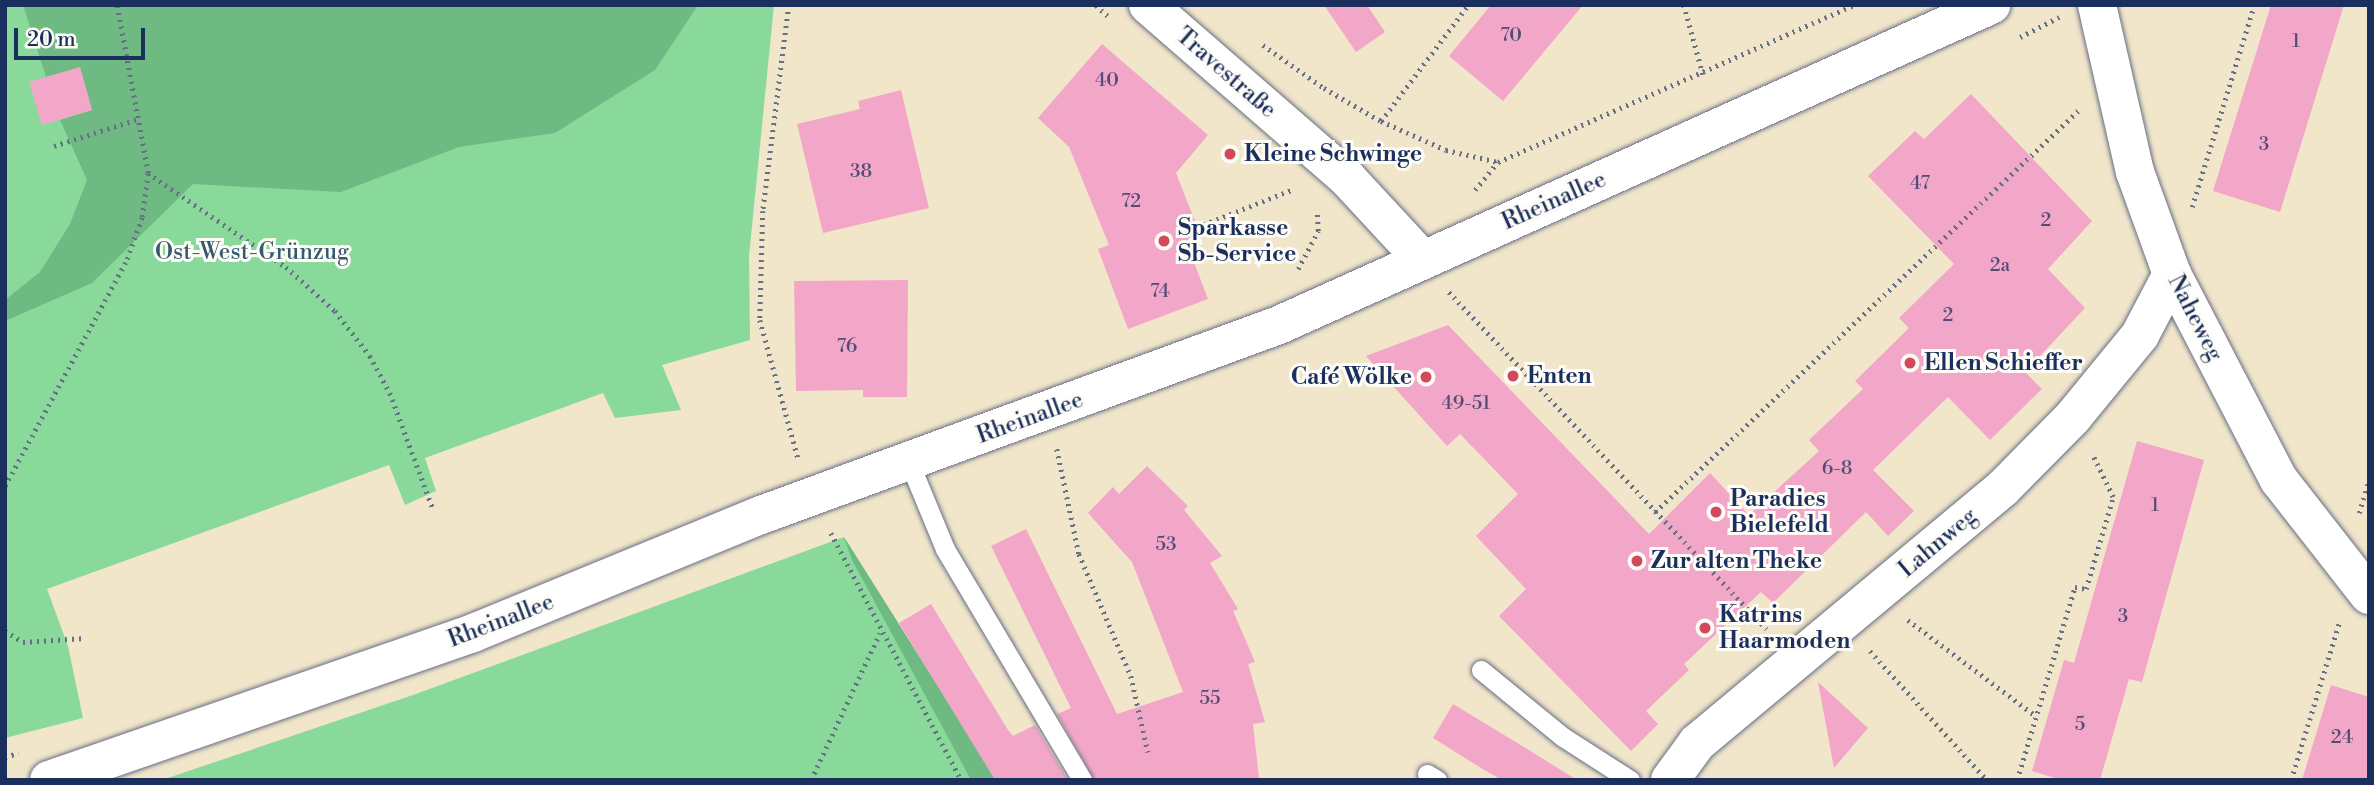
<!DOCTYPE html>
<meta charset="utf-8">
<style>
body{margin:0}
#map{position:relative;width:2374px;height:785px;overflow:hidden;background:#f1e5ca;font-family:"Libre Bodoni",serif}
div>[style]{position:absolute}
.green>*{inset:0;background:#89da9a}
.forest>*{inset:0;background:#6eba82}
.building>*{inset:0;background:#f3a7c8}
.path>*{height:4.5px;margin-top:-2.25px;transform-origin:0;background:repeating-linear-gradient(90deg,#666f84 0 2px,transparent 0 7px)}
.roads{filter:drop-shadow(0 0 2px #666f84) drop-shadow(0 0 2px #666f84)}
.service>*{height:19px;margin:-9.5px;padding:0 9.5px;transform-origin:9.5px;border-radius:9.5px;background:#fff}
.minor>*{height:38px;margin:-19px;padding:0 19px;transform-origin:19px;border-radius:19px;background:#fff}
.dots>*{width:19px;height:19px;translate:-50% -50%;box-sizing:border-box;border:4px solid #fdfcf7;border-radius:50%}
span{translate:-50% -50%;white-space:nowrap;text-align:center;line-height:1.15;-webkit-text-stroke:6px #fdfcf7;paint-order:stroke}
.number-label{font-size:19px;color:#514d78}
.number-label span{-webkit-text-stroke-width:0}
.street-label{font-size:23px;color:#1b2f5e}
.poi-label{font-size:23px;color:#1b2f5e;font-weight:700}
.left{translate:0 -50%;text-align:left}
.right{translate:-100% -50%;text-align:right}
.park-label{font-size:23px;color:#365a6d}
.frame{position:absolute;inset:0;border:7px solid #1b2f5e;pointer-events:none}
.scale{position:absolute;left:14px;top:28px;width:131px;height:32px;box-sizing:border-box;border:4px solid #1b2f5e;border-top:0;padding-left:9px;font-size:21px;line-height:24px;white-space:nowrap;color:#1b2f5e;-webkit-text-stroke:5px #fdfcf7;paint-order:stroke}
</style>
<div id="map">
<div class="green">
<div style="clip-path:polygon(5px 5px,774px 5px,749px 256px,750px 340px,662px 365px,681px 410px,615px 418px,603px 393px,425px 458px,436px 491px,405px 505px,389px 465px,47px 589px,68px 646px,83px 718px,5px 738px)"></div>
<div style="clip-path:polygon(844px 537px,997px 780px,162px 780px,413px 695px)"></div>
</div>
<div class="forest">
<div style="clip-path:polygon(23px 5px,698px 5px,655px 70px,555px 133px,459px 147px,341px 192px,193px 184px,92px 283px,5px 321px,5px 300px,40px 272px,70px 224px,87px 180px,60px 120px,92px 110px,80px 68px,46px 77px)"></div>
<div style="clip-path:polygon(844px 537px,997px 780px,971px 780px,852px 560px)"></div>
</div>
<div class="building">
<div style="clip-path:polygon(1324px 5px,1367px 5px,1385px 32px,1356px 52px)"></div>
<div style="clip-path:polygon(1491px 5px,1583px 5px,1503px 101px,1449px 56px)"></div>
<div style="clip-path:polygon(2271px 5px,2344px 5px,2280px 212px,2213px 191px)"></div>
<div style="clip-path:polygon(1102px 44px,1208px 135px,1176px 173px,1202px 239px,1187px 244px,1208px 299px,1128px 329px,1098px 249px,1109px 245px,1069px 147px,1038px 118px)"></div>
<div style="clip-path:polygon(80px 67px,92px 110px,42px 125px,29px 82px)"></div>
<div style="clip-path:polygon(901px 90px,929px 208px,823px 233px,797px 124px,860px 109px,858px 101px)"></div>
<div style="clip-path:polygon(1971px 94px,2092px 221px,2048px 269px,2085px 308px,2025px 372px,2042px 389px,1990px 440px,1948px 397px,1873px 470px,1914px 511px,1888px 536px,1866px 512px,1773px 603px,1761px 592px,1684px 664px,1689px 670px,1646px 711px,1658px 724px,1631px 751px,1499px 616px,1526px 589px,1476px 536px,1518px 494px,1460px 434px,1447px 446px,1366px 356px,1448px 325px,1649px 534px,1710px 473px,1749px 515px,1819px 451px,1809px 440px,1863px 389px,1855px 381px,1909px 328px,1899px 318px,1954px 264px,1868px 176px,1915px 131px,1924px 139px)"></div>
<div style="clip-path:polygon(908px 280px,907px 397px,863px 397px,863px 390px,796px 391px,794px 281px)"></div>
<div style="clip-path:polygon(2137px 441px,2204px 460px,2142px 682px,2129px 679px,2100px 780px,2061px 780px,2032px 771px,2064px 660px,2074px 663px)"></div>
<div style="clip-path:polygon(1147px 466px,1188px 506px,1184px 510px,1222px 556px,1210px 563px,1238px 609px,1233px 611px,1255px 662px,1248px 664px,1265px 722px,1253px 724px,1259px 778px,1094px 780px,1057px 714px,1071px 708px,991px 546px,1026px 529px,1117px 714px,1183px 692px,1132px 562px,1088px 513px,1113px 487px,1119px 494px)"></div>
<div style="clip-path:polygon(931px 604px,1008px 730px,1013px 736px,1035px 725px,1068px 780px,995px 780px,899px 623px)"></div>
<div style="clip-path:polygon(1818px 682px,1868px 728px,1834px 768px)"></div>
<div style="clip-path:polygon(2331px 685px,2369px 697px,2369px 780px,2302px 780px)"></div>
<div style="clip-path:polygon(1453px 704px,1519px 744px,1577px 780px,1502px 780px,1481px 768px,1433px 738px)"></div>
</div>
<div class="path">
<div style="left:789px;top:5px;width:208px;rotate:97.2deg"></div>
<div style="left:763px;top:211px;width:109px;rotate:91.6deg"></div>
<div style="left:760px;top:320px;width:143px;rotate:74.6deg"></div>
<div style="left:1096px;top:5px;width:16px;rotate:43deg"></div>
<div style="left:1684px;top:5px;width:72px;rotate:74.6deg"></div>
<div style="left:2020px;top:37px;width:44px;rotate:-27.1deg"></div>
<div style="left:1263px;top:45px;width:75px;rotate:35.2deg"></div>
<div style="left:1324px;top:88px;width:66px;rotate:30.1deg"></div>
<div style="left:1381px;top:121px;width:71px;rotate:24deg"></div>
<div style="left:1446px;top:150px;width:53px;rotate:13deg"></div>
<div style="left:1381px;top:121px;width:145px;rotate:-53.1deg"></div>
<div style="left:54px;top:146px;width:88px;rotate:-17.8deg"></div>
<div style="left:148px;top:173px;width:167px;rotate:34.3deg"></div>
<div style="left:286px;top:267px;width:66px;rotate:41.9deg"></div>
<div style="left:335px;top:311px;width:57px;rotate:52.1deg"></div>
<div style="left:370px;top:356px;width:42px;rotate:61.6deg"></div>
<div style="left:390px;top:393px;width:126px;rotate:69.6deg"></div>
<div style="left:1475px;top:190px;width:36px;rotate:-51deg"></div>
<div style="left:1498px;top:162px;width:389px;rotate:-23.8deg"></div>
<div style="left:2192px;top:207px;width:211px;rotate:-72.9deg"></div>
<div style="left:1197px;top:227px;width:104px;rotate:-21.4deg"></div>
<div style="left:1298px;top:269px;width:43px;rotate:-62.2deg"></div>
<div style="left:1318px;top:231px;width:21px;rotate:-93deg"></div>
<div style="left:1449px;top:292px;width:463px;rotate:46.7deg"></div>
<div style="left:1057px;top:449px;width:107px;rotate:78.2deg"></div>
<div style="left:1079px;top:554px;width:133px;rotate:66.9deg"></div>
<div style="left:1131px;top:676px;width:78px;rotate:77.4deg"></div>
<div style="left:5px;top:486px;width:258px;rotate:-61.7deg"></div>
<div style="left:127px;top:259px;width:45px;rotate:-70.3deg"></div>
<div style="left:142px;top:217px;width:44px;rotate:-82.2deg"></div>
<div style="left:148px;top:173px;width:171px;rotate:-100.5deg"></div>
<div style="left:1655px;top:512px;width:584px;rotate:-43.47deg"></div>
<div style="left:2359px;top:513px;width:34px;rotate:-73deg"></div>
<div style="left:831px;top:533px;width:279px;rotate:62.2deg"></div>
<div style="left:1908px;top:620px;width:160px;rotate:36.9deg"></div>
<div style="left:5px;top:631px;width:21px;rotate:31deg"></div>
<div style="left:23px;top:642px;width:62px;rotate:-3.7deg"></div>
<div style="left:1870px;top:651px;width:174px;rotate:47.8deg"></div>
<div style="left:5px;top:757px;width:14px;rotate:-17deg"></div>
<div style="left:811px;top:780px;width:162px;rotate:-64.9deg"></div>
<div style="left:2017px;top:780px;width:202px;rotate:-73.3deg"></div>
<div style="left:2075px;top:587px;width:11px;rotate:10deg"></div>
<div style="left:2086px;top:589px;width:96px;rotate:-73.6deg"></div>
<div style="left:2113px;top:497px;width:48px;rotate:-116deg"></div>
<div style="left:2291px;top:780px;width:164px;rotate:-73deg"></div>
</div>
<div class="roads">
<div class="service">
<div style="left:909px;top:462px;width:94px;rotate:67.5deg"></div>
<div style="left:945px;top:549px;width:269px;rotate:59.3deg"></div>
<div style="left:1481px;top:670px;width:106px;rotate:39.3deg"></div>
<div style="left:1563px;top:737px;width:80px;rotate:32.7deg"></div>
<div style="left:1427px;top:774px;width:12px;rotate:31deg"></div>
</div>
<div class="minor">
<div style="left:1148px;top:5px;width:264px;rotate:41deg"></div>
<div style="left:1347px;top:178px;width:112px;rotate:47.2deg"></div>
<div style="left:2097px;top:5px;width:171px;rotate:77.2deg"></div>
<div style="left:2135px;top:172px;width:109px;rotate:70.1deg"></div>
<div style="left:2172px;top:274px;width:232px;rotate:62.6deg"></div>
<div style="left:2279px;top:480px;width:146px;rotate:52deg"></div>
<div style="left:49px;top:780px;width:449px;rotate:-19.1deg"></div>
<div style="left:473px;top:633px;width:311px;rotate:-22.3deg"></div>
<div style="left:761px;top:515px;width:552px;rotate:-20.14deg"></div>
<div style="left:1279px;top:325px;width:781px;rotate:-24.2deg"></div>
<div style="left:1670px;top:780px;width:46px;rotate:-53.9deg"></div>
<div style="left:1697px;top:743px;width:398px;rotate:-39.8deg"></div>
<div style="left:2003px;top:488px;width:100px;rotate:-45.4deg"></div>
<div style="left:2073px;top:417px;width:106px;rotate:-50.7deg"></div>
<div style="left:2140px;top:335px;width:69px;rotate:-62.3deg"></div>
</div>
</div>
<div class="dots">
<div style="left:1230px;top:154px;background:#d1495b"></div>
<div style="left:1164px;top:241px;background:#d1495b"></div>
<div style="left:1910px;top:363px;background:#d1495b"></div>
<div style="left:1513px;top:376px;background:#d1495b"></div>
<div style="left:1426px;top:377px;background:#d1495b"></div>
<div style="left:1716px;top:512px;background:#d1495b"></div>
<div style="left:1637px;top:561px;background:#d1495b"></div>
<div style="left:1705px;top:628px;background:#d1495b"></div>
</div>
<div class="number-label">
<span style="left:1511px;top:36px">70</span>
<span style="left:2296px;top:42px">1</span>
<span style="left:1107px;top:81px">40</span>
<span style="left:2264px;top:145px">3</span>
<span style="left:861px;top:172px">38</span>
<span style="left:1920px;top:184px">47</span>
<span style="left:1131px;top:202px">72</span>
<span style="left:2046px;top:221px">2</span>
<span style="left:2000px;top:266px">2a</span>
<span style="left:1160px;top:292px">74</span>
<span style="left:1948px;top:316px">2</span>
<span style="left:847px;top:347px">76</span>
<span style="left:1466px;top:404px">49-51</span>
<span style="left:1837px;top:469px">6-8</span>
<span style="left:2155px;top:506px">1</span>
<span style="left:1166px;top:545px">53</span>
<span style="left:2123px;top:617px">3</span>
<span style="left:1210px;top:699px">55</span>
<span style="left:2080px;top:725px">5</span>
<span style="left:2342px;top:738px">24</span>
</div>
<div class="street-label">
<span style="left:1226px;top:73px;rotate:41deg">Travestraße</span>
<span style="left:1554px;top:201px;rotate:-24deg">Rheinallee</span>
<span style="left:2195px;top:318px;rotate:63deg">Naheweg</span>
<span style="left:1030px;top:418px;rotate:-20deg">Rheinallee</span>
<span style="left:1938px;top:543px;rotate:-40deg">Lahnweg</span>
<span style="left:501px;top:621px;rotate:-21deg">Rheinallee</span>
</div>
<div class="poi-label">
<span class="left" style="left:1244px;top:154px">Kleine Schwinge</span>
<span class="left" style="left:1178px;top:241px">Sparkasse<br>Sb-Service</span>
<span class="left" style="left:1924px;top:363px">Ellen Schieffer</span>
<span class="left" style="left:1527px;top:376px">Enten</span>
<span class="right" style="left:1412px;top:377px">Café Wölke</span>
<span class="left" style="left:1730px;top:512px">Paradies<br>Bielefeld</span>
<span class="left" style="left:1651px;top:561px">Zur alten Theke</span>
<span class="left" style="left:1719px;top:628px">Katrins<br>Haarmoden</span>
</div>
<div class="park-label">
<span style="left:252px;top:252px">Ost-West-Grünzug</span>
</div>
<div class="frame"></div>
<div class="scale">20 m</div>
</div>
